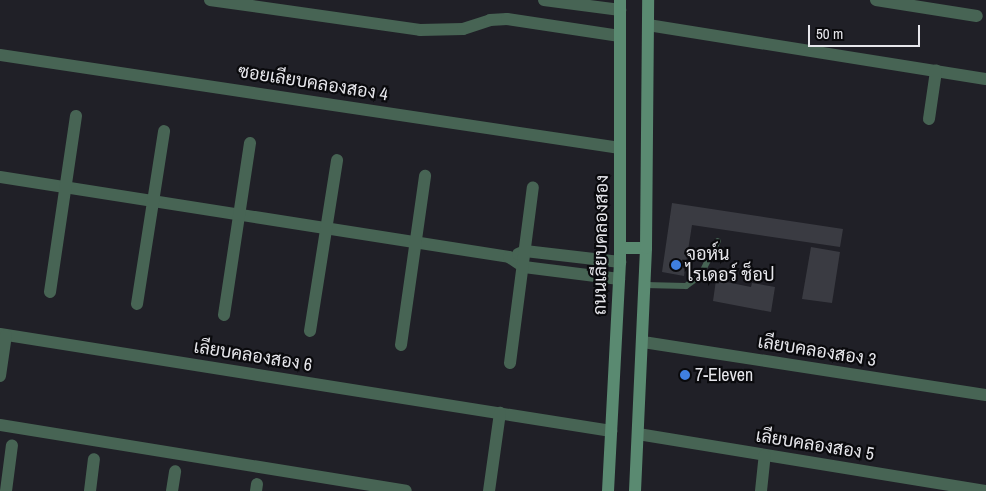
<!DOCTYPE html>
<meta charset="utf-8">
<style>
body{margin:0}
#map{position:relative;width:986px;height:491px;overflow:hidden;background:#202027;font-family:"Archivo Narrow",Sarabun,sans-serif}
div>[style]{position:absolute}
.building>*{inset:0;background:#3a3b42}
.service>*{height:6px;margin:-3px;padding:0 3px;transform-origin:3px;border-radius:3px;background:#476454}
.minor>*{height:12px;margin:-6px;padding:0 6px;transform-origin:6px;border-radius:6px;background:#476454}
.secondary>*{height:12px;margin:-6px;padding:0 6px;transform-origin:6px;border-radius:6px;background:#5a8a71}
.dots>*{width:14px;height:14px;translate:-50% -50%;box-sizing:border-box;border:2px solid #0a0a0d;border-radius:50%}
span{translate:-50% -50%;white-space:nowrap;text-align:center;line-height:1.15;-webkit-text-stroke:4.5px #0a0a0d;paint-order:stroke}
.street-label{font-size:18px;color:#e7e7ec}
.poi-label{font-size:18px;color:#e7e7ec}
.left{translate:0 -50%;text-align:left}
.scale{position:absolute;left:808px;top:25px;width:112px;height:22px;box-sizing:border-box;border:2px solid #e7e7ec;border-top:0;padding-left:6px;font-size:15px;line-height:18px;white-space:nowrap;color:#e7e7ec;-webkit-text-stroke:4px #0a0a0d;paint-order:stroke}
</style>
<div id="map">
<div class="building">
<div style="clip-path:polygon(672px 203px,843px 229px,840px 247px,692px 225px,684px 276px,662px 272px)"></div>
<div style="clip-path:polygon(811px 247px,840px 252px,832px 303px,802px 299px)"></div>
<div style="clip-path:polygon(716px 280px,751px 287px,752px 283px,775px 287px,771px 312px,713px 301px)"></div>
</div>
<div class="service">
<div style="left:645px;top:285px;width:41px;rotate:1.4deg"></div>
<div style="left:686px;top:286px;width:17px;rotate:-36deg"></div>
<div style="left:700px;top:276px;width:39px;rotate:-63deg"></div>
</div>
<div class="minor">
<div style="left:210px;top:0;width:212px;rotate:8.1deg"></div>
<div style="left:420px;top:30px;width:43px;rotate:-1.3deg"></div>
<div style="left:463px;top:29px;width:28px;rotate:-18deg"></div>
<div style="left:490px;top:20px;width:17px;rotate:-3deg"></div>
<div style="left:507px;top:19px;width:114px;rotate:8.6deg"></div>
<div style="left:544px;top:0;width:77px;rotate:7.5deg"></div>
<div style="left:876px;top:0;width:102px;rotate:9deg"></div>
<div style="left:648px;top:25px;width:342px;rotate:9.1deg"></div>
<div style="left:0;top:55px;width:627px;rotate:8.53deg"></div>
<div style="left:929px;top:119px;width:49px;rotate:-81.7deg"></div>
<div style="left:0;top:177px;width:515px;rotate:8.93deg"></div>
<div style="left:509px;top:257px;width:18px;rotate:34deg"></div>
<div style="left:524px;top:267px;width:96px;rotate:7.2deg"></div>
<div style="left:518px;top:254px;width:8px;rotate:-23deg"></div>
<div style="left:525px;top:251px;width:96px;rotate:6.6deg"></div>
<div style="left:50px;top:292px;width:178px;rotate:-81.6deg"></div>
<div style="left:137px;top:304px;width:175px;rotate:-81.1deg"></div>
<div style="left:224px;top:315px;width:174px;rotate:-81.4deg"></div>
<div style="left:310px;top:331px;width:173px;rotate:-81deg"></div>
<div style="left:0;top:334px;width:619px;rotate:9.02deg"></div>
<div style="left:643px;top:342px;width:347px;rotate:8.8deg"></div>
<div style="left:401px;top:345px;width:171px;rotate:-81.9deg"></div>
<div style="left:510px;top:363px;width:177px;rotate:-82.6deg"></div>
<div style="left:0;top:376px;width:41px;rotate:-81.7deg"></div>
<div style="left:0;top:425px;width:411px;rotate:9.2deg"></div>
<div style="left:638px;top:434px;width:353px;rotate:9.3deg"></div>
<div style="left:6px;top:491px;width:46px;rotate:-82.6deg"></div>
<div style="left:90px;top:491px;width:32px;rotate:-83deg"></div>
<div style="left:172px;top:491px;width:20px;rotate:-81deg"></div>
<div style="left:256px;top:491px;width:7px;rotate:-82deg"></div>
<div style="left:489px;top:491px;width:79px;rotate:-82deg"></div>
<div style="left:761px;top:491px;width:36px;rotate:-84deg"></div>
</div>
<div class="secondary">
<div style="left:620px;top:248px;width:26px"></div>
<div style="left:608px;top:491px;width:229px;rotate:-87deg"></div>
<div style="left:620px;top:262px;width:262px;rotate:-90deg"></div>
<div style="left:635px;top:491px;width:243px;rotate:-87.4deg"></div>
<div style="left:646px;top:248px;width:248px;rotate:-89.5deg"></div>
</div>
<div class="dots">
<div style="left:676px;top:265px;background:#3f7fe0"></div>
<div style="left:685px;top:375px;background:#3f7fe0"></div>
</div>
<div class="street-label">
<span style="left:313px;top:83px;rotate:9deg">ซอยเลียบคลองสอง 4</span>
<span style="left:601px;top:245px;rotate:-89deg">ถนนเลียบคลองสอง</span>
<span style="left:817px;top:351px;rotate:9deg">เลียบคลองสอง 3</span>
<span style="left:253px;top:356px;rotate:9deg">เลียบคลองสอง 6</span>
<span style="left:815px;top:445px;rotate:9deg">เลียบคลองสอง 5</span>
</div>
<div class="poi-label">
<span class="left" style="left:686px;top:265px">จอห์น<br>ไรเดอร์ ช็อป</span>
<span class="left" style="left:695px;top:375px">7-Eleven</span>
</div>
<div class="scale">50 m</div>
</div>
